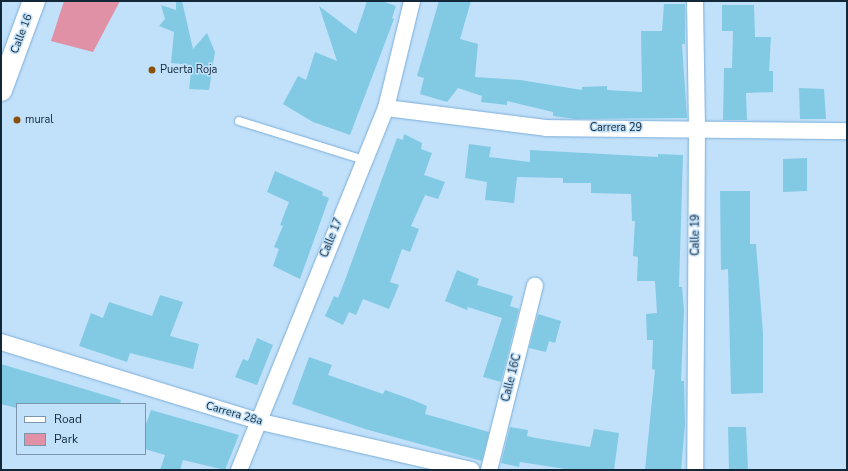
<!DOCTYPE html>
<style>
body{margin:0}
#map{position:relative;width:848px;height:471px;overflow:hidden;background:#c1e0fa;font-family:"Nunito Sans",sans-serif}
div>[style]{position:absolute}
.green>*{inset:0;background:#e091a5}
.building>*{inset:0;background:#82cae4}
.roads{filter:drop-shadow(0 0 1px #7baed7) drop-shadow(0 0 1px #7baed7)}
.lane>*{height:8px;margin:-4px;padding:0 4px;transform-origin:4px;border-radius:4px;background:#fff}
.street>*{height:16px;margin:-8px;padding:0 8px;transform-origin:8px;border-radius:8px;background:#fff}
.highway>*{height:22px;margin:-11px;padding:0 11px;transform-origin:11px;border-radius:11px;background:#fff}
.dots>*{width:11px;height:11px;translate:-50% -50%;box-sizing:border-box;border:2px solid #c1e0fa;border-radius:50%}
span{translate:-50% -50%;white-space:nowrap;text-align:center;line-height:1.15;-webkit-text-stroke:3px #c1e0fa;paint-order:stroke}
.street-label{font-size:11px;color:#122737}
.poi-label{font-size:11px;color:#122737}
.left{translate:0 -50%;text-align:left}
.frame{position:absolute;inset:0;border:2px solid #122737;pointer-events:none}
.legend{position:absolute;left:16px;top:403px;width:130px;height:52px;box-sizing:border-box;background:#c1e0fa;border:1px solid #7b96ac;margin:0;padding:5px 7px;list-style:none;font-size:12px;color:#122737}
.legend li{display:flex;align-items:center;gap:8px;height:20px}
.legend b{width:20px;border:1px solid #7b96ac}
</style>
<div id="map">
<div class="green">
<div style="clip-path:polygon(64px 1px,120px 1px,93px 52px,51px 41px)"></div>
</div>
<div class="building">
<div style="clip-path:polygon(176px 1px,182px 1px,193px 49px,207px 33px,215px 52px,209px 90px,189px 89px,192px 65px,171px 63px,174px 32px,159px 26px,165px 19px,161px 5px,176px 10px)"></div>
<div style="clip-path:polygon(367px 1px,382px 1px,396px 6px,392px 18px,394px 19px,350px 135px,313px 122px,283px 104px,298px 76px,306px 80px,315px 52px,337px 61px,319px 6px,356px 34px)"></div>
<div style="clip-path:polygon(439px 1px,471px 1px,460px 39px,478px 44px,475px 77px,520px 80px,582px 90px,582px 87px,607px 86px,607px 90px,642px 92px,641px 31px,662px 31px,664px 4px,685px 4px,685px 44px,682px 44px,687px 118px,575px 119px,553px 116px,553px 112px,507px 101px,507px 105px,481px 102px,482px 96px,458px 88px,447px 102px,420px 94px,424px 78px,417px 76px)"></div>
<div style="clip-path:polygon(722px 5px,754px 5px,755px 37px,771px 37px,769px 71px,773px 71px,773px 92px,746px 93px,747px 120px,723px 120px,724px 68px,732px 68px,733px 31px,722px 31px)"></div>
<div style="clip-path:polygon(799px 88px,824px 89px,826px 119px,800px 119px)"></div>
<div style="clip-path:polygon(404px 134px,422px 143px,421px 149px,432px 153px,424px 175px,445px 182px,438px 199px,425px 195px,411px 226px,419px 229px,410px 252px,402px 249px,390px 282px,399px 285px,389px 309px,363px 299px,356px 315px,349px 312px,343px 325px,325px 316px,334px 296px,338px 298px,345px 280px,397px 138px,403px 140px)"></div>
<div style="clip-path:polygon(469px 144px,491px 147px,489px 157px,530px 162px,530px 150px,658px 157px,658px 154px,683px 155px,679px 287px,682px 287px,684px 310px,681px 381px,684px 381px,685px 424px,681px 470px,645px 470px,655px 370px,652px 369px,653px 340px,647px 340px,646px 314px,657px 313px,655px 281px,637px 281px,638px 257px,633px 256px,635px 221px,632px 221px,631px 194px,591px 193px,591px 183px,563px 183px,563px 178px,517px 177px,514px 203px,485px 200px,487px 182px,465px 178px)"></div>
<div style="clip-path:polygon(807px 158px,807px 191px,783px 192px,783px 159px)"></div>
<div style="clip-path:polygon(275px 171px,323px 192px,322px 195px,329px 198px,300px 279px,273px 266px,279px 249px,274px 247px,283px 226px,280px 225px,289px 202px,267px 192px)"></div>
<div style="clip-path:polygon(720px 191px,750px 191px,750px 244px,756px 244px,763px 333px,763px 393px,731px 394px,728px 269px,721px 270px)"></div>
<div style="clip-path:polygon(457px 270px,479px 279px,477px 285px,513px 296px,510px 306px,519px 309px,501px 382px,483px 377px,502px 318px,468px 307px,467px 310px,445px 301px)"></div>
<div style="clip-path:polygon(160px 295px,183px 302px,170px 336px,199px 344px,193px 369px,130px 353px,127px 362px,79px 346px,91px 313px,103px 318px,109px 302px,152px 316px)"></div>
<div style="clip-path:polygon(538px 314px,561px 321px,555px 343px,549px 341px,546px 352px,529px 348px)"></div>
<div style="clip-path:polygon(257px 338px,273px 345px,257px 385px,235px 377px,243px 359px,248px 361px)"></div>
<div style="clip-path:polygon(309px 357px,332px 365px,328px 375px,383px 394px,385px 390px,413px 400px,427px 406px,425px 414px,489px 432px,482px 461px,365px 429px,292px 404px)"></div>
<div style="clip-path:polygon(1px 364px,121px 400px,120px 404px,17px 404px,17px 408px,1px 404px)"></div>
<div style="clip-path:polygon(151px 410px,239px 435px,225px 470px,183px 460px,180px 470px,160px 470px,165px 455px,145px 449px,145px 427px)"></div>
<div style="clip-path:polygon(510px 427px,528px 430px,527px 436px,536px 438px,590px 447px,594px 429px,619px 433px,614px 470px,572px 470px,520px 462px,519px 467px,501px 463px)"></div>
<div style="clip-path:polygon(728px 427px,746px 427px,748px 470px,729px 470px)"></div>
</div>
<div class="roads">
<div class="lane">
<div style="left:239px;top:121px;width:131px;rotate:17.3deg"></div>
</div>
<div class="street">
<div style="left:695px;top:1px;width:126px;rotate:89.1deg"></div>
<div style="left:697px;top:127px;width:343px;rotate:90.3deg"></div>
<div style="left:386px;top:108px;width:161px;rotate:7.1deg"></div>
<div style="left:546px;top:128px;width:301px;rotate:0.6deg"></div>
<div style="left:1px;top:342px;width:268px;rotate:17.1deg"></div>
<div style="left:257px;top:421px;width:220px;rotate:12.9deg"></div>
<div style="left:239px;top:470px;width:391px;rotate:-67.9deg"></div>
<div style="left:386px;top:108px;width:110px;rotate:-76.3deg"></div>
<div style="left:489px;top:470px;width:190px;rotate:-76deg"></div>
</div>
<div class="highway">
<div style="left:1px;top:90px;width:95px;rotate:-69.7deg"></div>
</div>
</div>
<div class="dots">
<div style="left:152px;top:70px;background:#8a5008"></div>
<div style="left:17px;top:120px;background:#8a5008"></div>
</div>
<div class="street-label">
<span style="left:22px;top:34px;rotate:-69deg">Calle 16</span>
<span style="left:616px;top:128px">Carrera 29</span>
<span style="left:696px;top:235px;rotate:-90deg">Calle 19</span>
<span style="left:332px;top:238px;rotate:-68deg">Calle 17</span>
<span style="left:512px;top:378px;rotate:-76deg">Calle 16C</span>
<span style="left:234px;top:414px;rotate:16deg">Carrera 28a</span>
</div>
<div class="poi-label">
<span class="left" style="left:160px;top:70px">Puerta Roja</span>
<span class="left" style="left:25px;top:120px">mural</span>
</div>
<div class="frame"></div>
<ul class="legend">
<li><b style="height:5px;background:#fff"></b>Road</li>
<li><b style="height:11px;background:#e091a5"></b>Park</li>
</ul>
</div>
